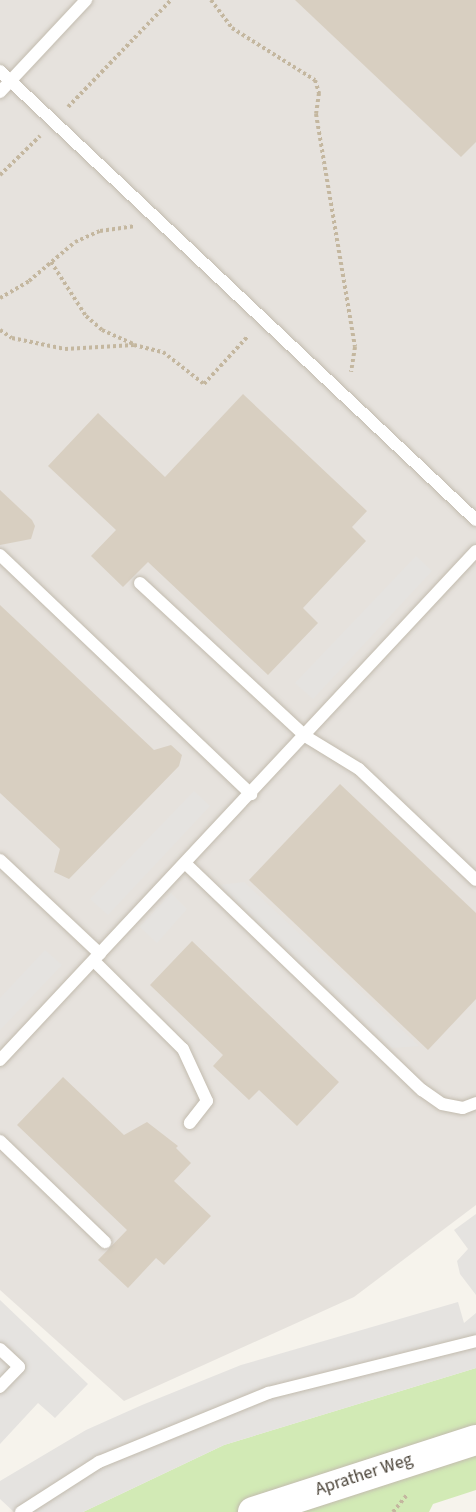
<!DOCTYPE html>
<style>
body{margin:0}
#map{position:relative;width:476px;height:1512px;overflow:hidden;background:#f6f3ec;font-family:"Source Sans 3",sans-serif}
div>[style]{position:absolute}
.industrial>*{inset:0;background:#e6e2dd}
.green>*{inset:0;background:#d2eab5}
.parking>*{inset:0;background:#e5e3e0}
.building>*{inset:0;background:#d8cfc1}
.path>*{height:4px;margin-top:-2px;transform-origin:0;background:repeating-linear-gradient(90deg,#c4b79f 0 3px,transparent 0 6px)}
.roads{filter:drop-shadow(0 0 2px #c2bbae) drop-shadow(0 0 2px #c2bbae)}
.service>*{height:12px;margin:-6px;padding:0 6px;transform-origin:6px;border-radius:6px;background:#fff}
.tertiary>*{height:30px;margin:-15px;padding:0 15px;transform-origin:15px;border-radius:15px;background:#fff}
span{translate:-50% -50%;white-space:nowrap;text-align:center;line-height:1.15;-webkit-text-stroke:6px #fff;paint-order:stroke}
.street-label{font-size:18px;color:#4b4439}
</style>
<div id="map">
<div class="industrial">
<div style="clip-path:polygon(0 0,476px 0,476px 1205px,354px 1297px,124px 1401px,0 1290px)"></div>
</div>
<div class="green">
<div style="clip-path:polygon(476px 1368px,476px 1490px,433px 1504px,429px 1512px,83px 1512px,224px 1445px)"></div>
</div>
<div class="parking">
<div style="clip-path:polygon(416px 556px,432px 571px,313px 699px,295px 683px)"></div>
<div style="clip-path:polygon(194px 791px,210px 806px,108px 915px,90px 899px)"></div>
<div style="clip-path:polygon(244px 882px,419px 1046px,392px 1048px,219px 885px)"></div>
<div style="clip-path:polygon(171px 893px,187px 909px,157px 943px,140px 927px)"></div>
<div style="clip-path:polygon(45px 950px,62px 965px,0 1030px,0 998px)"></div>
<div style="clip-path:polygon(476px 1214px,476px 1295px,460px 1274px,457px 1261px,468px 1249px,454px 1230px)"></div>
<div style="clip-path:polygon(0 1300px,88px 1384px,55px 1418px,38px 1403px,0 1444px)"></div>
<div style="clip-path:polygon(458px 1302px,464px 1323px,476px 1313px,476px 1368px,224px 1445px,83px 1512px,14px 1512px,0 1499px,0 1481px,86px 1430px,142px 1405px,241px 1365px)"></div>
</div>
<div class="building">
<div style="clip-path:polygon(295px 0,476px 0,476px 142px,461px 157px)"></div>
<div style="clip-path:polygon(243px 394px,367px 511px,352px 527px,366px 541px,303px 608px,318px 623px,268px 675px,148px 562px,123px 587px,91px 556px,116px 530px,48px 466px,98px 413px,165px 477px)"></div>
<div style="clip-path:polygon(0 490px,32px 520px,35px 526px,31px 539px,0 545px)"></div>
<div style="clip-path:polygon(0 605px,154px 750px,171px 745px,182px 755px,179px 766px,69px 879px,54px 872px,60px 849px,0 793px)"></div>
<div style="clip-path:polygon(340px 784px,476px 913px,476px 999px,428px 1050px,249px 880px)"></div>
<div style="clip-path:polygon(192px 941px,339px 1082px,297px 1126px,259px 1090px,249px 1100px,213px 1066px,223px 1055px,150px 985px)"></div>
<div style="clip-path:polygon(63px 1077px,124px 1135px,147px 1122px,178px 1146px,176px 1148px,191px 1163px,174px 1181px,211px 1216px,164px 1265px,156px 1258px,128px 1288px,98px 1260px,127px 1230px,17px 1125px)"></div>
</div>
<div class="path">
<div style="left:211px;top:0;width:35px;rotate:53deg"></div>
<div style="left:232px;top:28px;width:98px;rotate:32.1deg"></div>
<div style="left:315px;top:80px;width:14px;rotate:73deg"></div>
<div style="left:319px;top:93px;width:21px;rotate:98deg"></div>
<div style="left:316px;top:114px;width:236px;rotate:80.5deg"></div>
<div style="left:355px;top:347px;width:25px;rotate:99deg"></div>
<div style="left:68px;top:107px;width:149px;rotate:-46.1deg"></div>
<div style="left:0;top:175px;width:56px;rotate:-44.3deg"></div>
<div style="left:51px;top:262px;width:64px;rotate:57.1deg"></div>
<div style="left:86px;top:316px;width:21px;rotate:41deg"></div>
<div style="left:102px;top:330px;width:34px;rotate:24deg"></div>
<div style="left:0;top:298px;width:34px;rotate:-30deg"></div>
<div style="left:29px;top:281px;width:60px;rotate:-40.3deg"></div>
<div style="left:75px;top:242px;width:27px;rotate:-24deg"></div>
<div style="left:100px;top:231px;width:34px;rotate:-8deg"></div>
<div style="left:0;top:330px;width:14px;rotate:34deg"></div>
<div style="left:12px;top:338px;width:54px;rotate:11.7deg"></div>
<div style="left:65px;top:349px;width:69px;rotate:-3.3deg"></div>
<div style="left:134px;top:345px;width:30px;rotate:14deg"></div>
<div style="left:163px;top:352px;width:52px;rotate:38deg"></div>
<div style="left:204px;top:384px;width:65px;rotate:-47.5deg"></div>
<div style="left:393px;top:1512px;width:22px;rotate:-51deg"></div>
</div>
<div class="roads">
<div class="service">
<div style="left:0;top:71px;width:654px;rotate:43.33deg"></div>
<div style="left:0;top:92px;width:126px;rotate:-46.9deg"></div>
<div style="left:0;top:555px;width:347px;rotate:43.6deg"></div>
<div style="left:140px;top:583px;width:225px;rotate:42.8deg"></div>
<div style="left:305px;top:736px;width:63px;rotate:31.4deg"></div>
<div style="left:359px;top:769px;width:161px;rotate:43.5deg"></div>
<div style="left:0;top:860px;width:137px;rotate:43.2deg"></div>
<div style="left:186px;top:864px;width:327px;rotate:43.8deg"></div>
<div style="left:422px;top:1090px;width:24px;rotate:35deg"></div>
<div style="left:442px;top:1104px;width:21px;rotate:11deg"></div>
<div style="left:463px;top:1108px;width:14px;rotate:-21deg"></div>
<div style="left:94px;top:961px;width:125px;rotate:44.7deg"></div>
<div style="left:183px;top:1049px;width:57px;rotate:65.2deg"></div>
<div style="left:207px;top:1101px;width:28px;rotate:128deg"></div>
<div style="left:0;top:1060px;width:697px;rotate:-46.92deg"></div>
<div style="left:0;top:1141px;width:146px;rotate:43.9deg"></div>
<div style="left:0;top:1349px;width:26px;rotate:43deg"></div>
<div style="left:19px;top:1367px;width:28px;rotate:134deg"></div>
<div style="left:21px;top:1512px;width:93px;rotate:-32.7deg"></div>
<div style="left:99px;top:1462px;width:183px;rotate:-22.2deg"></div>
<div style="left:268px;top:1393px;width:214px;rotate:-14deg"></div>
</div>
<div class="tertiary">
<div style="left:253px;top:1512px;width:234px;rotate:-17.9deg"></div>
</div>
</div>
<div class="street-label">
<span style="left:364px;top:1475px;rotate:-18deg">Aprather Weg</span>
</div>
</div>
